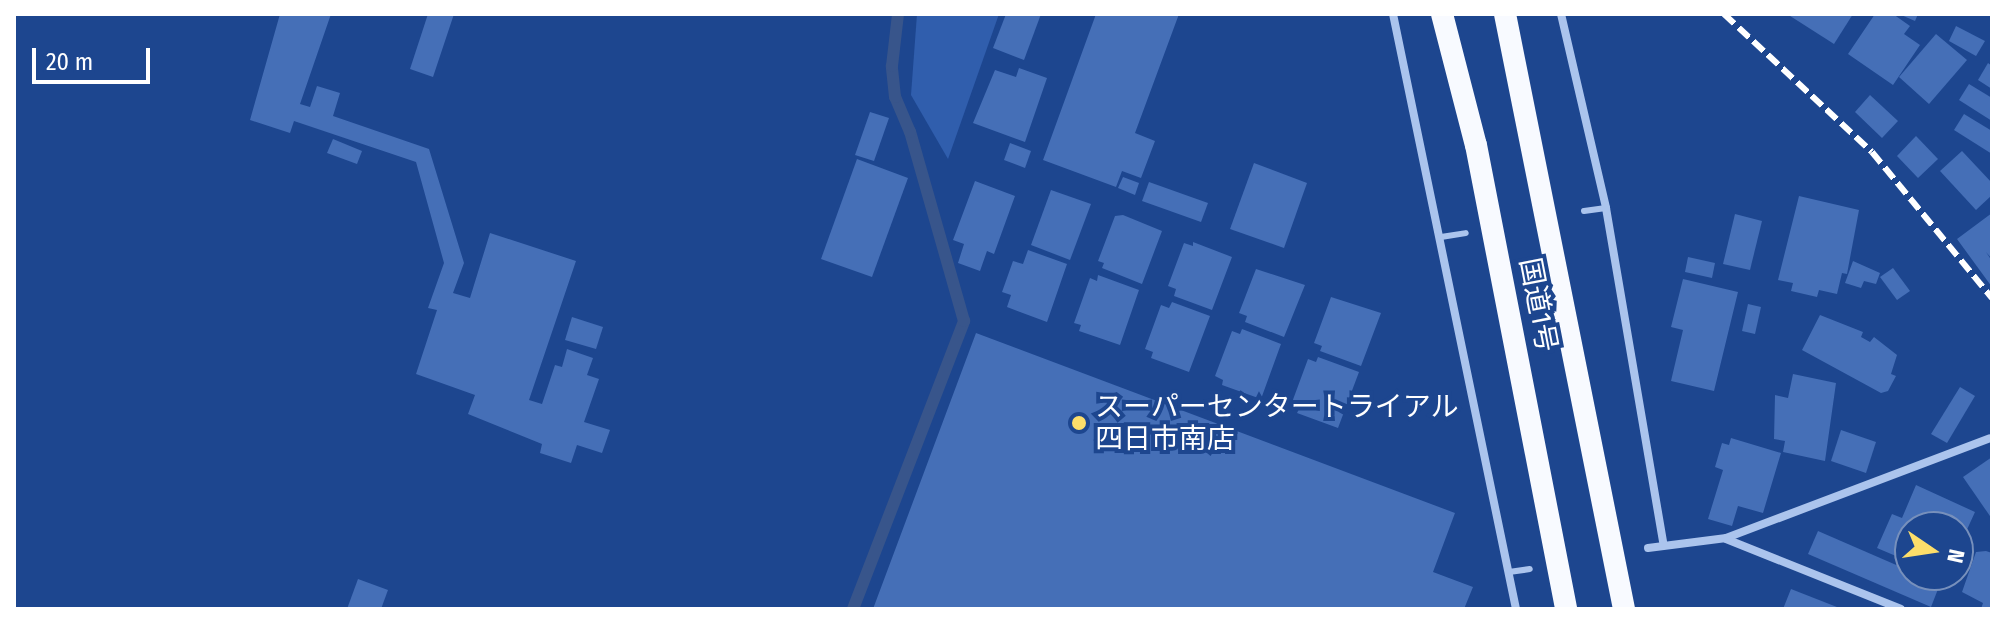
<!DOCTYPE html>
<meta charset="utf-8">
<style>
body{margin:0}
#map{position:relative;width:2006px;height:623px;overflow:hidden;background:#1d468f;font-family:"Fira Sans Condensed","Noto Sans JP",sans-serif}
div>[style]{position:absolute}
.green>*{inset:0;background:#305ead}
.stream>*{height:12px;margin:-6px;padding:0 6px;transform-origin:6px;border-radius:6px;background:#38558b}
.building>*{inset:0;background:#456fb7}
.service>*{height:6px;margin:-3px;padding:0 3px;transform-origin:3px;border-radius:3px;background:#abc4ed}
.minor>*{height:8px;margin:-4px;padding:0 4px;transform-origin:4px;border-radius:4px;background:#abc4ed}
.trunk>*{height:22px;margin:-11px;padding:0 11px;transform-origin:11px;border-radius:11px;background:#f8faff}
.rail>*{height:6px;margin-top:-3px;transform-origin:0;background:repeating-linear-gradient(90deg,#fff 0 14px,transparent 0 20px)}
.dots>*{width:22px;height:22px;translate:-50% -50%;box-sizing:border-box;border:4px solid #1d468f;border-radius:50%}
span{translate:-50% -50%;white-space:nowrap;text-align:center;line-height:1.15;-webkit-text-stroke:8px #1d468f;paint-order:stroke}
.street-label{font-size:28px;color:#fff}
.poi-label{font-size:28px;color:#fff}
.left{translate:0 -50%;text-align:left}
.frame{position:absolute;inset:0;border:16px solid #fff;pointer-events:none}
.north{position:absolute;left:1894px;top:511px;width:80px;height:80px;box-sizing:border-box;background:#1d468f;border:2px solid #7790bc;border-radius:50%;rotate:103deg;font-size:22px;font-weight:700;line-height:32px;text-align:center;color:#fff}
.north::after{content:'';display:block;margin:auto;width:28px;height:36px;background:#fdde6a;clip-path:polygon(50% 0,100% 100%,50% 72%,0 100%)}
.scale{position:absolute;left:32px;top:48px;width:118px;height:36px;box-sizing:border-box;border:4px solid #fff;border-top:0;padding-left:10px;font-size:24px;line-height:28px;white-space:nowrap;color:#fff;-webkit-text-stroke:6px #1d468f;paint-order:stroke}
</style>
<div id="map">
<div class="green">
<div style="clip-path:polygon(917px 14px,999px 14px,948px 159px,911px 95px)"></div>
</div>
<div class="stream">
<div style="left:853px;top:609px;width:309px;rotate:-68.9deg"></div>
<div style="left:964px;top:321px;width:197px;rotate:-105.9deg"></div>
<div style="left:910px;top:132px;width:38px;rotate:-113deg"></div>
<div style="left:895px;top:97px;width:31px;rotate:-96deg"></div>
<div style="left:892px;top:66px;width:52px;rotate:-83.4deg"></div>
</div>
<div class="building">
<div style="clip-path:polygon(280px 14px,331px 14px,300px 104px,310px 107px,317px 86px,340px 93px,333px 116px,429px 149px,464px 263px,453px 293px,470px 298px,490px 233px,576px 261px,529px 400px,542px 404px,555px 365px,562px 367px,567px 349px,593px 358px,587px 375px,599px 379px,584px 422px,610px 430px,602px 453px,577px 445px,571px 463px,540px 453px,542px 444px,468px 414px,475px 395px,416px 374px,437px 310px,428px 308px,444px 263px,416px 162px,294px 121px,290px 133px,250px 120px)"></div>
<div style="clip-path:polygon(428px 14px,454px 14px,433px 77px,410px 69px)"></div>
<div style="clip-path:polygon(1006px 14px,1041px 14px,1024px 60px,993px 48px)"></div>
<div style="clip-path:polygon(1096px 14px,1179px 14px,1135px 133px,1155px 141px,1141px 178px,1122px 171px,1116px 187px,1043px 160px)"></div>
<div style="clip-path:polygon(1787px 14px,1853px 14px,1834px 44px)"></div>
<div style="clip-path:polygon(1875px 14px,1893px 14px,1910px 26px,1904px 34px,1920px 45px,1893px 85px,1848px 54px)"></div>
<div style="clip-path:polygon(1899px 14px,1918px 14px,1915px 21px)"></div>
<div style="clip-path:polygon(1956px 26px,1985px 41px,1976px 56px,1949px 41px)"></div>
<div style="clip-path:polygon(1936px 34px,1967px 60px,1929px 104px,1899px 77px)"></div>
<div style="clip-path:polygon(1988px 63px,1992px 66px,1992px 89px,1978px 80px)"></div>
<div style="clip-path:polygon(1019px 68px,1047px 78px,1025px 142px,973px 123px,995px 70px,1016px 77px)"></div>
<div style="clip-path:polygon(1969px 84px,1992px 98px,1992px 121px,1959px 100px)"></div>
<div style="clip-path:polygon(1870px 95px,1898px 121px,1882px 138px,1855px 112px)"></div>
<div style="clip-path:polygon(870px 112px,889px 118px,874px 161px,855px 155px)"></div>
<div style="clip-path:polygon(1964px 114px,1992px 131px,1992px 154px,1954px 130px)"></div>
<div style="clip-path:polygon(1916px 136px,1938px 159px,1918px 178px,1897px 156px)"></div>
<div style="clip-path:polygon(333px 139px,362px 151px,357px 164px,327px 153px)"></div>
<div style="clip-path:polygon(1010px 143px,1031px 151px,1025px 168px,1004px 160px)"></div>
<div style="clip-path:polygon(1962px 151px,1992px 183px,1992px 195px,1976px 210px,1940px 171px)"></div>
<div style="clip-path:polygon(857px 159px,908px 178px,872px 277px,821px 259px)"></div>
<div style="clip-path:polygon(1254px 163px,1307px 183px,1284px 248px,1230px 229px)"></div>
<div style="clip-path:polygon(1123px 177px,1139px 183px,1135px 195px,1118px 188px)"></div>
<div style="clip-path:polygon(975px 181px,1015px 196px,994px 254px,987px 251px,980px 271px,958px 263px,964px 244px,953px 240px)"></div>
<div style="clip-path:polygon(1149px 182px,1208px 203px,1201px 222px,1142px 201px)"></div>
<div style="clip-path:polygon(1051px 190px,1091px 204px,1070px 260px,1031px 245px)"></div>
<div style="clip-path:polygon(1799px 196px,1859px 210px,1847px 274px,1842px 273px,1837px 294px,1819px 290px,1817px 297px,1791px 291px,1793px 283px,1778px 280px)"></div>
<div style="clip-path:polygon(1992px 213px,1992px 259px,1986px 252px,1992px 261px,1992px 287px,1957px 239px)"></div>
<div style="clip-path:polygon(1735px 214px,1762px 221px,1750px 270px,1723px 264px)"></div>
<div style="clip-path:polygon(1123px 215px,1162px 231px,1142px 284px,1102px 268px,1104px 263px,1098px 261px,1115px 216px)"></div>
<div style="clip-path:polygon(1193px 242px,1232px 257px,1212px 310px,1174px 296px,1176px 289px,1168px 286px,1184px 243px,1193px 246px)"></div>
<div style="clip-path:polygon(1028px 250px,1067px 264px,1047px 322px,1007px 307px,1011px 295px,1002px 292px,1013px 261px,1023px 264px)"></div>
<div style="clip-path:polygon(1688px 257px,1715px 263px,1712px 278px,1685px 272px)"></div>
<div style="clip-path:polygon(1853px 261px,1880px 273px,1876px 284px,1864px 281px,1861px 288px,1845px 283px)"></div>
<div style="clip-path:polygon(1893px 268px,1910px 291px,1897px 300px,1880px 277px)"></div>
<div style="clip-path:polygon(1256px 269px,1305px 285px,1284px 337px,1245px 322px,1247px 316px,1239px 313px)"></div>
<div style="clip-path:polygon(1098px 275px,1139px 290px,1120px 345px,1079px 331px,1081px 325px,1074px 323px,1090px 278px,1097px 281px)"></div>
<div style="clip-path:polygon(1683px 279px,1738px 292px,1714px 391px,1671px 381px,1683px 330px,1671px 327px)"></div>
<div style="clip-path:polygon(1331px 297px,1381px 313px,1361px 366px,1320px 351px,1322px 346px,1314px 343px)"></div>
<div style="clip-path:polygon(1172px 302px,1210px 316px,1189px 372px,1151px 358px,1153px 352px,1145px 349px,1161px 305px,1169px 308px)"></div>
<div style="clip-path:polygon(1748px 304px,1761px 307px,1755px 334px,1742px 331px)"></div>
<div style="clip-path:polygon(1820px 315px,1863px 332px,1861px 337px,1870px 342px,1874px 337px,1897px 355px,1891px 374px,1896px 376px,1888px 391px,1881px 393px,1802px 350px)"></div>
<div style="clip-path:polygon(572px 317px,603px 327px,596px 349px,565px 340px)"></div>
<div style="clip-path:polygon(1242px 329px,1281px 344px,1261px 399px,1222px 385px,1223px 380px,1215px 376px,1232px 331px,1240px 334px)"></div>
<div style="clip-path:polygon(976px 333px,1455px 513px,1433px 572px,1473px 587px,1464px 609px,873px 609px)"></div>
<div style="clip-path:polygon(1318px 357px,1359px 372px,1338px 428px,1297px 413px,1300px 407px,1291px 405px,1308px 359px,1316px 362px)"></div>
<div style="clip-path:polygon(1793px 374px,1836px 383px,1825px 461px,1783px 452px,1785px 441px,1774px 439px,1775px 395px,1788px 398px)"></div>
<div style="clip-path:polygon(1960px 387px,1975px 396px,1947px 443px,1931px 434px)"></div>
<div style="clip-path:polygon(1841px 430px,1876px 442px,1866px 473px,1831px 461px)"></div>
<div style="clip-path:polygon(1731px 438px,1781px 453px,1763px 513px,1738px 506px,1732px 526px,1708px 519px,1723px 470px,1715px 467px,1722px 443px,1729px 445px)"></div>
<div style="clip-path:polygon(1992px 457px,1992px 519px,1963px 477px)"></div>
<div style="clip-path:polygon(1916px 485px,1975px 512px,1960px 545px,1958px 527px,1910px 527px,1910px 562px,1877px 548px,1892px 514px,1902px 518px)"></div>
<div style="clip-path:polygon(1818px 531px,1940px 584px,1931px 607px,1808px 554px)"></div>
<div style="clip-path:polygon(1986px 551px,1992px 553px,1992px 609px,1981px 609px,1983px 603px,1962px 592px,1976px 552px)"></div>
<div style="clip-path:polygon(358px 579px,388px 590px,381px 609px,347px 609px)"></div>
<div style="clip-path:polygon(1791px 589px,1842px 609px,1783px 609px)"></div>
</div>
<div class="service">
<div style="left:1584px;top:211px;width:22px;rotate:-8deg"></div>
<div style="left:1441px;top:237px;width:25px;rotate:-9deg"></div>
<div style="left:1509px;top:572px;width:21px;rotate:-8deg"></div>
</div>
<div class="minor">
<div style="left:1393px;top:14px;width:608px;rotate:78.32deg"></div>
<div style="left:1561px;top:14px;width:199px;rotate:76.9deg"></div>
<div style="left:1606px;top:208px;width:339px;rotate:80.3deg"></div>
<div style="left:1726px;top:539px;width:188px;rotate:21.8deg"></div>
<div style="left:1648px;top:548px;width:79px;rotate:-7.3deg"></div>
<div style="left:1726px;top:538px;width:282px;rotate:-20.7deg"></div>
</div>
<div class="trunk">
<div style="left:1442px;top:14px;width:135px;rotate:75.5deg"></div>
<div style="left:1476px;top:145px;width:473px;rotate:79deg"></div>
<div style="left:1505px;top:14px;width:607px;rotate:78.69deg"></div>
</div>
<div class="rail">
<div style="left:1724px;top:14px;width:202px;rotate:43deg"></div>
<div style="left:1872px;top:152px;width:189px;rotate:50.6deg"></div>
</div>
<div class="dots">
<div style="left:1079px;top:423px;background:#fdde6a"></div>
</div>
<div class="street-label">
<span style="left:1538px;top:305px;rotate:79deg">国道1号</span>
</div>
<div class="poi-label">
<span class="left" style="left:1095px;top:423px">スーパーセンタートライアル<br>四日市南店</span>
</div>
<div class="frame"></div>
<div class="north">N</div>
<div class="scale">20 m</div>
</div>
